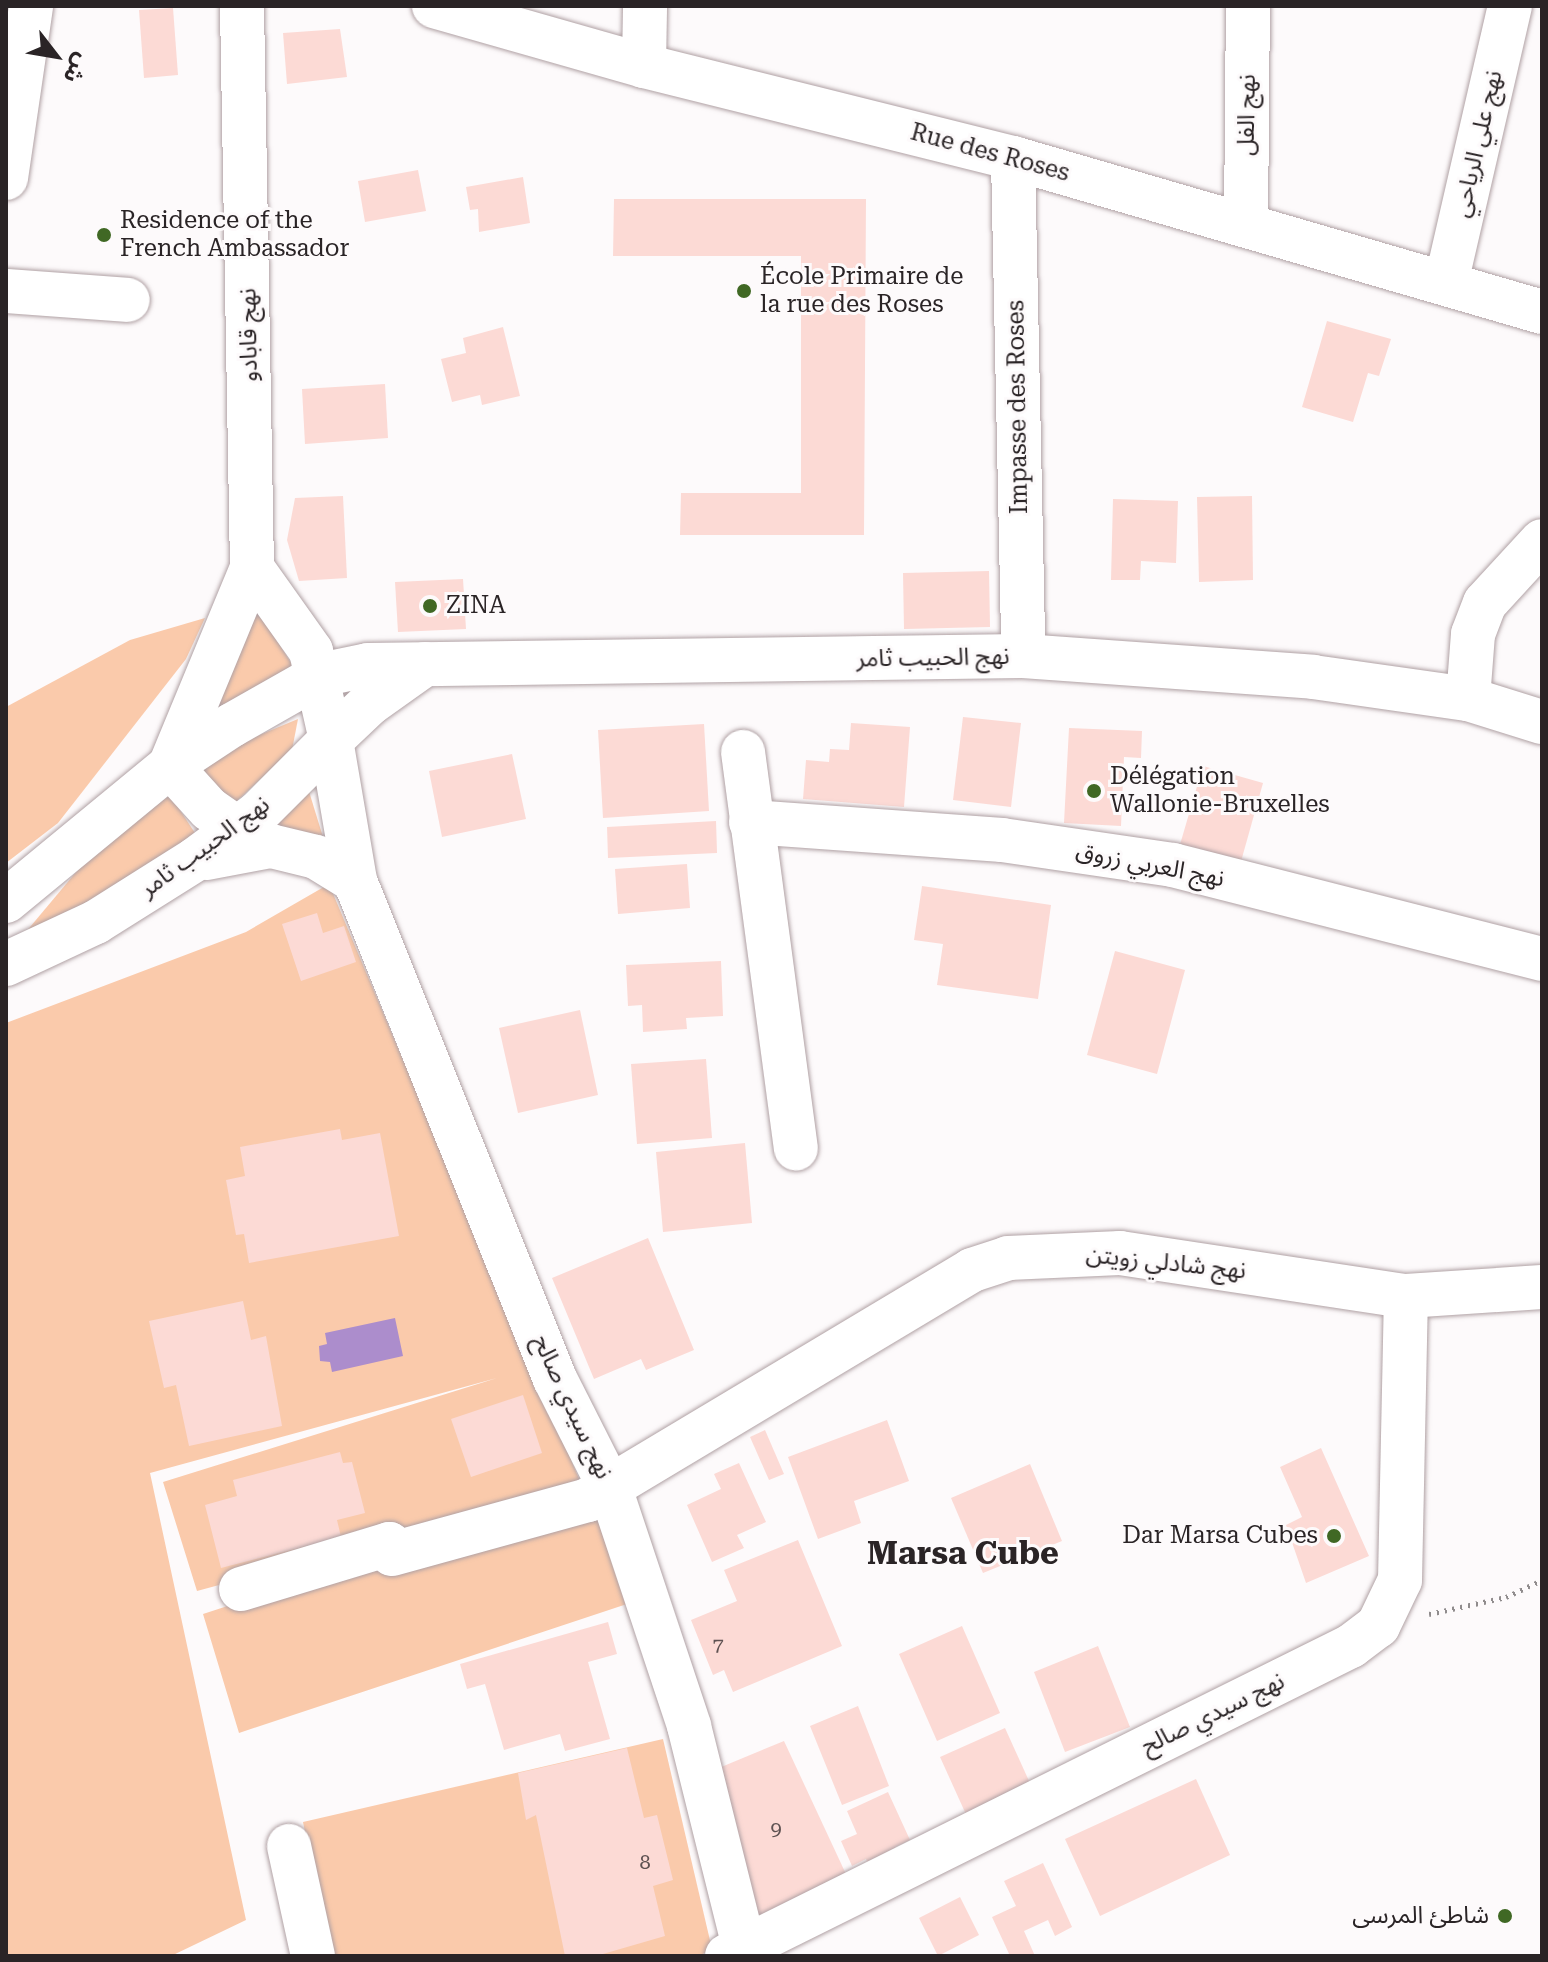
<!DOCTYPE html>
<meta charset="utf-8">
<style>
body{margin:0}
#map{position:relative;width:1548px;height:1962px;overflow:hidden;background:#fdfafb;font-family:"Roboto Serif","Noto Sans Arabic",serif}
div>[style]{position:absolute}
.green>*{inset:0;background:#facaab}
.water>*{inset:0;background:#ac8dcc}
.building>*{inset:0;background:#fcdad5}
.path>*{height:5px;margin-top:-2.5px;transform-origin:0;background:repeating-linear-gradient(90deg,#908c8d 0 2px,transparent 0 8px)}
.roads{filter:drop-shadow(0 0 2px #b0a1a4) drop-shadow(0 0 2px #b0a1a4)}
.minor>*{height:44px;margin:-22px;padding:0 22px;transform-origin:22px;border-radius:22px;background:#fff}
.dots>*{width:22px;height:22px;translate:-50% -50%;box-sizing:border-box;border:4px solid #fdfafb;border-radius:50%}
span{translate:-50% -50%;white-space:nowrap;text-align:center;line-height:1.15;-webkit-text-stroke:6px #fdfafb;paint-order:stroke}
.number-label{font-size:20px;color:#5e5252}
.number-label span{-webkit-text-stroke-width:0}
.street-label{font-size:24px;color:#2a2426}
.poi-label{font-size:24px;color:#2a2426}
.left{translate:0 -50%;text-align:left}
.right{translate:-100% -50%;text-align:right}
.district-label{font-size:32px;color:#2a2426;font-weight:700}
.frame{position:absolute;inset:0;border:8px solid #2a2426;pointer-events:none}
.north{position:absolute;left:16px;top:16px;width:80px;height:80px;-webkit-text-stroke:6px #fdfafb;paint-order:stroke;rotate:121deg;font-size:22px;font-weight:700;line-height:32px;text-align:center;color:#2a2426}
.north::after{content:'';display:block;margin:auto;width:28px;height:36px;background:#2a2426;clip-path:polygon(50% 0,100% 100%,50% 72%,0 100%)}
</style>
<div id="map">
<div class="green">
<div style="clip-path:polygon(258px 610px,296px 671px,207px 716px)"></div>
<div style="clip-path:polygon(205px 618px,186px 659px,58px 823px,6px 863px,6px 707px,130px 640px)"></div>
<div style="clip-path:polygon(298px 719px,292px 750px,228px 809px,202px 771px,245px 741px)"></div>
<div style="clip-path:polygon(307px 785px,327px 850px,265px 831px)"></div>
<div style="clip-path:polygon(170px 795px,195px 833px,170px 858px,20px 939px,92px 853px)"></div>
<div style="clip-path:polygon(329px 884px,582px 1486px,197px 1591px,163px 1482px,497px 1378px,150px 1473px,246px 1920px,171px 1956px,6px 1956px,6px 1023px,246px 932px)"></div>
<div style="clip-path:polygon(595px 1514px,633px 1602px,239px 1733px,203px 1614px,379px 1557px,382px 1573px)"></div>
<div style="clip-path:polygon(663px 1739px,712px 1949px,699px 1956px,330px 1956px,303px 1822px)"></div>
</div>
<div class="water">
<div style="clip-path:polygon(395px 1318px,403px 1356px,332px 1372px,330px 1362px,320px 1361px,319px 1346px,327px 1344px,325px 1333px)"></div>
</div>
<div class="building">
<div style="clip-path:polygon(173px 8px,178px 75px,144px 78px,139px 10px)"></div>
<div style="clip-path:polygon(340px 29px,347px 77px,287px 84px,283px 33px)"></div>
<div style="clip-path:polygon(418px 170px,426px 211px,365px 222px,358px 181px)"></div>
<div style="clip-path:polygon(523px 177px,530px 223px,479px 232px,478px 209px,470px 210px,466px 187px)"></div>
<div style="clip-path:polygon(614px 199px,866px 199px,864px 535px,680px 535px,681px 493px,801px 493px,801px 256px,613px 256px)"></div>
<div style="clip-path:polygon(1327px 321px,1391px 339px,1379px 376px,1368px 373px,1353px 422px,1302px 407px)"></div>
<div style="clip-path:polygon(503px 327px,520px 396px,482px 405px,480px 395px,452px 402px,441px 359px,466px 353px,463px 338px)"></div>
<div style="clip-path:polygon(385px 384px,388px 438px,305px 444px,302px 389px)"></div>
<div style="clip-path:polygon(343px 496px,347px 578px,299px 581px,287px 540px,295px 498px)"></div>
<div style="clip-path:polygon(1252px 496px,1253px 580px,1199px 582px,1197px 497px)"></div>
<div style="clip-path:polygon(1113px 499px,1178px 501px,1176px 563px,1141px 561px,1140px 580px,1111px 580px)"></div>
<div style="clip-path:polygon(989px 571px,990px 627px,904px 629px,903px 573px)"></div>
<div style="clip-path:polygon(463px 579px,466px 629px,398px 632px,395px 582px)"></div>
<div style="clip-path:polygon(963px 717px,1021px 723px,1011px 807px,953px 800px)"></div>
<div style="clip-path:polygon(851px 723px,910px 727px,904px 807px,803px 799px,806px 760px,829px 762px,830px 749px,849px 750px)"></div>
<div style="clip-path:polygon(704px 724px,709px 811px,603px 818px,598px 730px)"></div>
<div style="clip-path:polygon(1069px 728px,1142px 731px,1141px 758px,1124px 757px,1121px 826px,1064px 823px)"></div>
<div style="clip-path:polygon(512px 754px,526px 819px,442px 837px,429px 771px)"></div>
<div style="clip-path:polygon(1203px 766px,1263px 783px,1240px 865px,1179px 848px)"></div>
<div style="clip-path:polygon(716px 821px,717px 853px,608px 858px,607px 827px)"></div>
<div style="clip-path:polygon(687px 864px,690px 908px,618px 914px,615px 869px)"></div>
<div style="clip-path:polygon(922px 886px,1051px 905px,1038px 999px,937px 985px,943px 944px,914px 940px)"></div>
<div style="clip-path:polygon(317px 913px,323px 933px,344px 926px,356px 962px,301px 981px,282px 924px)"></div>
<div style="clip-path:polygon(1115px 951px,1185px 970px,1157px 1074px,1087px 1055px)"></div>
<div style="clip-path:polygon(721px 961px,723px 1016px,686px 1018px,687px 1029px,643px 1032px,642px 1005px,628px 1006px,626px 965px)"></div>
<div style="clip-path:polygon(580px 1010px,598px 1095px,518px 1113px,499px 1028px)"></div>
<div style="clip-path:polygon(706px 1059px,712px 1138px,637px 1144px,631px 1064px)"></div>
<div style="clip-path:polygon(340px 1129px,342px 1140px,380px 1133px,399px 1236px,249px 1263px,244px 1234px,236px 1235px,226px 1180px,245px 1176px,240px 1147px)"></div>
<div style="clip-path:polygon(745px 1143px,752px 1223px,663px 1232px,656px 1152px)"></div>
<div style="clip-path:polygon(648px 1238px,694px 1350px,646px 1370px,641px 1359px,594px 1379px,552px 1278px)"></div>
<div style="clip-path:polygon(243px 1301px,251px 1340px,266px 1336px,282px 1426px,189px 1446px,176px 1385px,164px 1388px,149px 1321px)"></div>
<div style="clip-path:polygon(523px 1395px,542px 1453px,471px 1477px,451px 1419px)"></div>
<div style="clip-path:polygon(887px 1420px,909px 1481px,854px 1501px,861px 1523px,818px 1539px,788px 1457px)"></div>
<div style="clip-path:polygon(765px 1430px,784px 1474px,769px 1480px,750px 1437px)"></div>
<div style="clip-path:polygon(1321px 1448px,1369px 1556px,1306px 1583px,1286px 1525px,1302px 1517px,1280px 1467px)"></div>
<div style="clip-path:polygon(340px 1452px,343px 1463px,352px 1462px,365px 1513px,337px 1520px,341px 1537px,221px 1568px,205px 1505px,237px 1496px,233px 1480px)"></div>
<div style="clip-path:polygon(739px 1463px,766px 1522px,737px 1535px,744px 1548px,712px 1562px,687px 1505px,721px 1489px,714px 1474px)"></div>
<div style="clip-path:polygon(1030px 1464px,1062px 1541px,983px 1573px,951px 1498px)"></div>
<div style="clip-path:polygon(798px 1540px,842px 1646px,733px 1692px,724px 1670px,713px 1675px,691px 1620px,737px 1601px,724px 1570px)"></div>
<div style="clip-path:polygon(608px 1622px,617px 1654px,588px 1662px,610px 1739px,565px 1751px,560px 1734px,504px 1750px,485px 1684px,467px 1689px,460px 1664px)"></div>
<div style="clip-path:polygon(962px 1626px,1000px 1713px,937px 1741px,899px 1654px)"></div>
<div style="clip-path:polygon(1098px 1646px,1130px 1727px,1065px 1752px,1034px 1672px)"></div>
<div style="clip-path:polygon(858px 1706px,889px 1786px,842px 1805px,810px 1726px)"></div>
<div style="clip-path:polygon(1005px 1728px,1034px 1792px,969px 1821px,940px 1757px)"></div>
<div style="clip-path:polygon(784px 1741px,852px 1887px,750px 1919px,714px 1770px)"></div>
<div style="clip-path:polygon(627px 1748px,644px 1818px,657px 1815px,673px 1880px,653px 1886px,665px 1936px,596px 1956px,565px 1956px,536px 1815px,526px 1820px,518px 1773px)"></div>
<div style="clip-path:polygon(1196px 1779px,1230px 1855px,1100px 1916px,1065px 1839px)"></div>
<div style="clip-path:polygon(888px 1792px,910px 1840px,895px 1847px,900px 1859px,872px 1872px,866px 1859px,852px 1866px,841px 1841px,857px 1834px,847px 1811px)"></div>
<div style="clip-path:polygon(1043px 1863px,1072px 1927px,1055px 1936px,1048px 1920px,1024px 1931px,1035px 1956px,1010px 1956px,992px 1917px,1016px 1906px,1004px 1881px)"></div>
<div style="clip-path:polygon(960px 1897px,979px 1935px,938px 1956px,919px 1918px)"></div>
</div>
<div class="path">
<div style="left:1429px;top:1614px;width:79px;rotate:-12.4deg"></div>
<div style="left:1506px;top:1597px;width:40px;rotate:-25deg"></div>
</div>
<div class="roads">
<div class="minor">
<div style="left:434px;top:6px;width:218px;rotate:15.9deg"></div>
<div style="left:644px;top:66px;width:380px;rotate:14deg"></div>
<div style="left:1013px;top:158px;width:551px;rotate:16.23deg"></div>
<div style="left:644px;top:66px;width:60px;rotate:-89deg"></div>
<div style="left:1013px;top:158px;width:498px;rotate:88.8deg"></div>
<div style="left:6px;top:178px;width:174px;rotate:-81.7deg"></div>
<div style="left:1246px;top:225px;width:219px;rotate:-89.5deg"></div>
<div style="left:1446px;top:283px;width:284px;rotate:-77deg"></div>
<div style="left:6px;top:291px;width:122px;rotate:4.2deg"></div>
<div style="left:425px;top:664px;width:69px;rotate:144.5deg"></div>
<div style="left:369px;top:704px;width:52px;rotate:136.5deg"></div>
<div style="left:331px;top:740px;width:143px;rotate:80.3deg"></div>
<div style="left:355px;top:881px;width:537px;rotate:68.12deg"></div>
<div style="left:555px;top:1379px;width:122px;rotate:63.2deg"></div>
<div style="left:610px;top:1488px;width:251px;rotate:71.6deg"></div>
<div style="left:689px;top:1726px;width:228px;rotate:76deg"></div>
<div style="left:1468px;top:699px;width:65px;rotate:-85.6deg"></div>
<div style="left:1473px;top:634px;width:33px;rotate:-69deg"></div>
<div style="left:1485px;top:603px;width:84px;rotate:-47.4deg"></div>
<div style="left:743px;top:752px;width:400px;rotate:82.4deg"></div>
<div style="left:751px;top:822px;width:252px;rotate:4.1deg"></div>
<div style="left:1002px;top:840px;width:173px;rotate:8.3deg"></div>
<div style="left:1173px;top:865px;width:381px;rotate:14.3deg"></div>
<div style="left:238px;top:829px;width:35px;rotate:-145deg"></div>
<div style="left:209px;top:809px;width:58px;rotate:-132.2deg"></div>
<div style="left:170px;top:766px;width:214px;rotate:-67.5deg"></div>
<div style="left:252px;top:568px;width:562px;rotate:-91.02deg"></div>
<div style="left:206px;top:858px;width:66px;rotate:-10.5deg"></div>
<div style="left:271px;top:846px;width:46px;rotate:13.7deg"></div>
<div style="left:316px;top:857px;width:46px;rotate:31.6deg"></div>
<div style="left:6px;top:901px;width:212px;rotate:-39.5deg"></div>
<div style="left:170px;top:766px;width:74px;rotate:-33.5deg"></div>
<div style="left:232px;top:725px;width:101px;rotate:-29.6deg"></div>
<div style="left:320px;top:675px;width:49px;rotate:-11.8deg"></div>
<div style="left:368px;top:665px;width:655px;rotate:-0.79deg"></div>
<div style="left:1023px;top:656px;width:291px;rotate:4.1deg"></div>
<div style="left:1313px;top:677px;width:157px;rotate:8.1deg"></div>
<div style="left:1468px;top:699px;width:77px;rotate:17.3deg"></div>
<div style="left:6px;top:964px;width:99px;rotate:-25deg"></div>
<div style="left:96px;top:922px;width:118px;rotate:-32.2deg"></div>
<div style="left:196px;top:859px;width:77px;rotate:-36.6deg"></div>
<div style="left:258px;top:813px;width:103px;rotate:-45deg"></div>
<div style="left:331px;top:740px;width:91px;rotate:-102.7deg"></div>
<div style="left:311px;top:651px;width:102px;rotate:-125.4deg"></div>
<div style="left:241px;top:1589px;width:155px;rotate:-16.9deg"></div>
<div style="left:389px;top:1544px;width:10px;rotate:73deg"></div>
<div style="left:392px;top:1554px;width:203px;rotate:-15.4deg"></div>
<div style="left:588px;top:1500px;width:448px;rotate:-30.9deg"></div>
<div style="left:972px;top:1270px;width:38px;rotate:-18deg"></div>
<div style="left:1008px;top:1258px;width:112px;rotate:-2.6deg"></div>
<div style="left:1120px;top:1253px;width:289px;rotate:8.6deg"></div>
<div style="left:1406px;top:1296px;width:136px;rotate:-3.8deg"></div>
<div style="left:289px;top:1846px;width:113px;rotate:77.7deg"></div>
<div style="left:727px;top:1956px;width:697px;rotate:-26.42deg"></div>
<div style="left:1351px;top:1646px;width:34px;rotate:-37deg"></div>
<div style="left:1378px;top:1626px;width:51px;rotate:-64.4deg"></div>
<div style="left:1400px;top:1580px;width:284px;rotate:-88.8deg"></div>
</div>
</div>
<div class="dots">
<div style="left:104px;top:235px;background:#406824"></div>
<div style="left:744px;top:291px;background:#406824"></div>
<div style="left:430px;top:606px;background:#406824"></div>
<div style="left:1094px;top:791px;background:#406824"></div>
<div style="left:1334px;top:1536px;background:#406824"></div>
<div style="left:1505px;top:1916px;background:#406824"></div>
</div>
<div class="number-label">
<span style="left:718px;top:1645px">7</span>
<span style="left:776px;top:1828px">9</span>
<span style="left:645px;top:1862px">8</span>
</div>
<div class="street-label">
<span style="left:1247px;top:115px;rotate:-89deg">نهج الفل</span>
<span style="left:1478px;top:144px;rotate:-77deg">نهج علي الرياحي</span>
<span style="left:990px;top:153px;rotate:15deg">Rue des Roses</span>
<span style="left:249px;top:335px;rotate:-91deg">نهج قابادو</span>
<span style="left:1018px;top:407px;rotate:-91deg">Impasse des Roses</span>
<span style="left:933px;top:658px;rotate:-1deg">نهج الحبيب ثامر</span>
<span style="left:205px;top:847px;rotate:-36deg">نهج الحبيب ثامر</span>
<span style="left:1150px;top:865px;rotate:11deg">نهج العربي زروق</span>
<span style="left:1166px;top:1263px;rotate:6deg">نهج شادلي زويتن</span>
<span style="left:572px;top:1407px;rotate:65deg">نهج سيدي صالح</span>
<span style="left:1213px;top:1714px;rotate:-26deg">نهج سيدي صالح</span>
</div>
<div class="poi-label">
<span class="left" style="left:120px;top:235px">Residence of the<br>French Ambassador</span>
<span class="left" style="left:760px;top:291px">École Primaire de<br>la rue des Roses</span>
<span class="left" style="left:446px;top:606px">ZINA</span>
<span class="left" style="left:1110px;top:791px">Délégation<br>Wallonie-Bruxelles</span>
<span class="right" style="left:1318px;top:1536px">Dar Marsa Cubes</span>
<span class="right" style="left:1489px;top:1916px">شاطئ المرسى</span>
</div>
<div class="district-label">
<span style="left:963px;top:1553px">Marsa Cube</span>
</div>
<div class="frame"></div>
<div class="north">ش</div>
</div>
